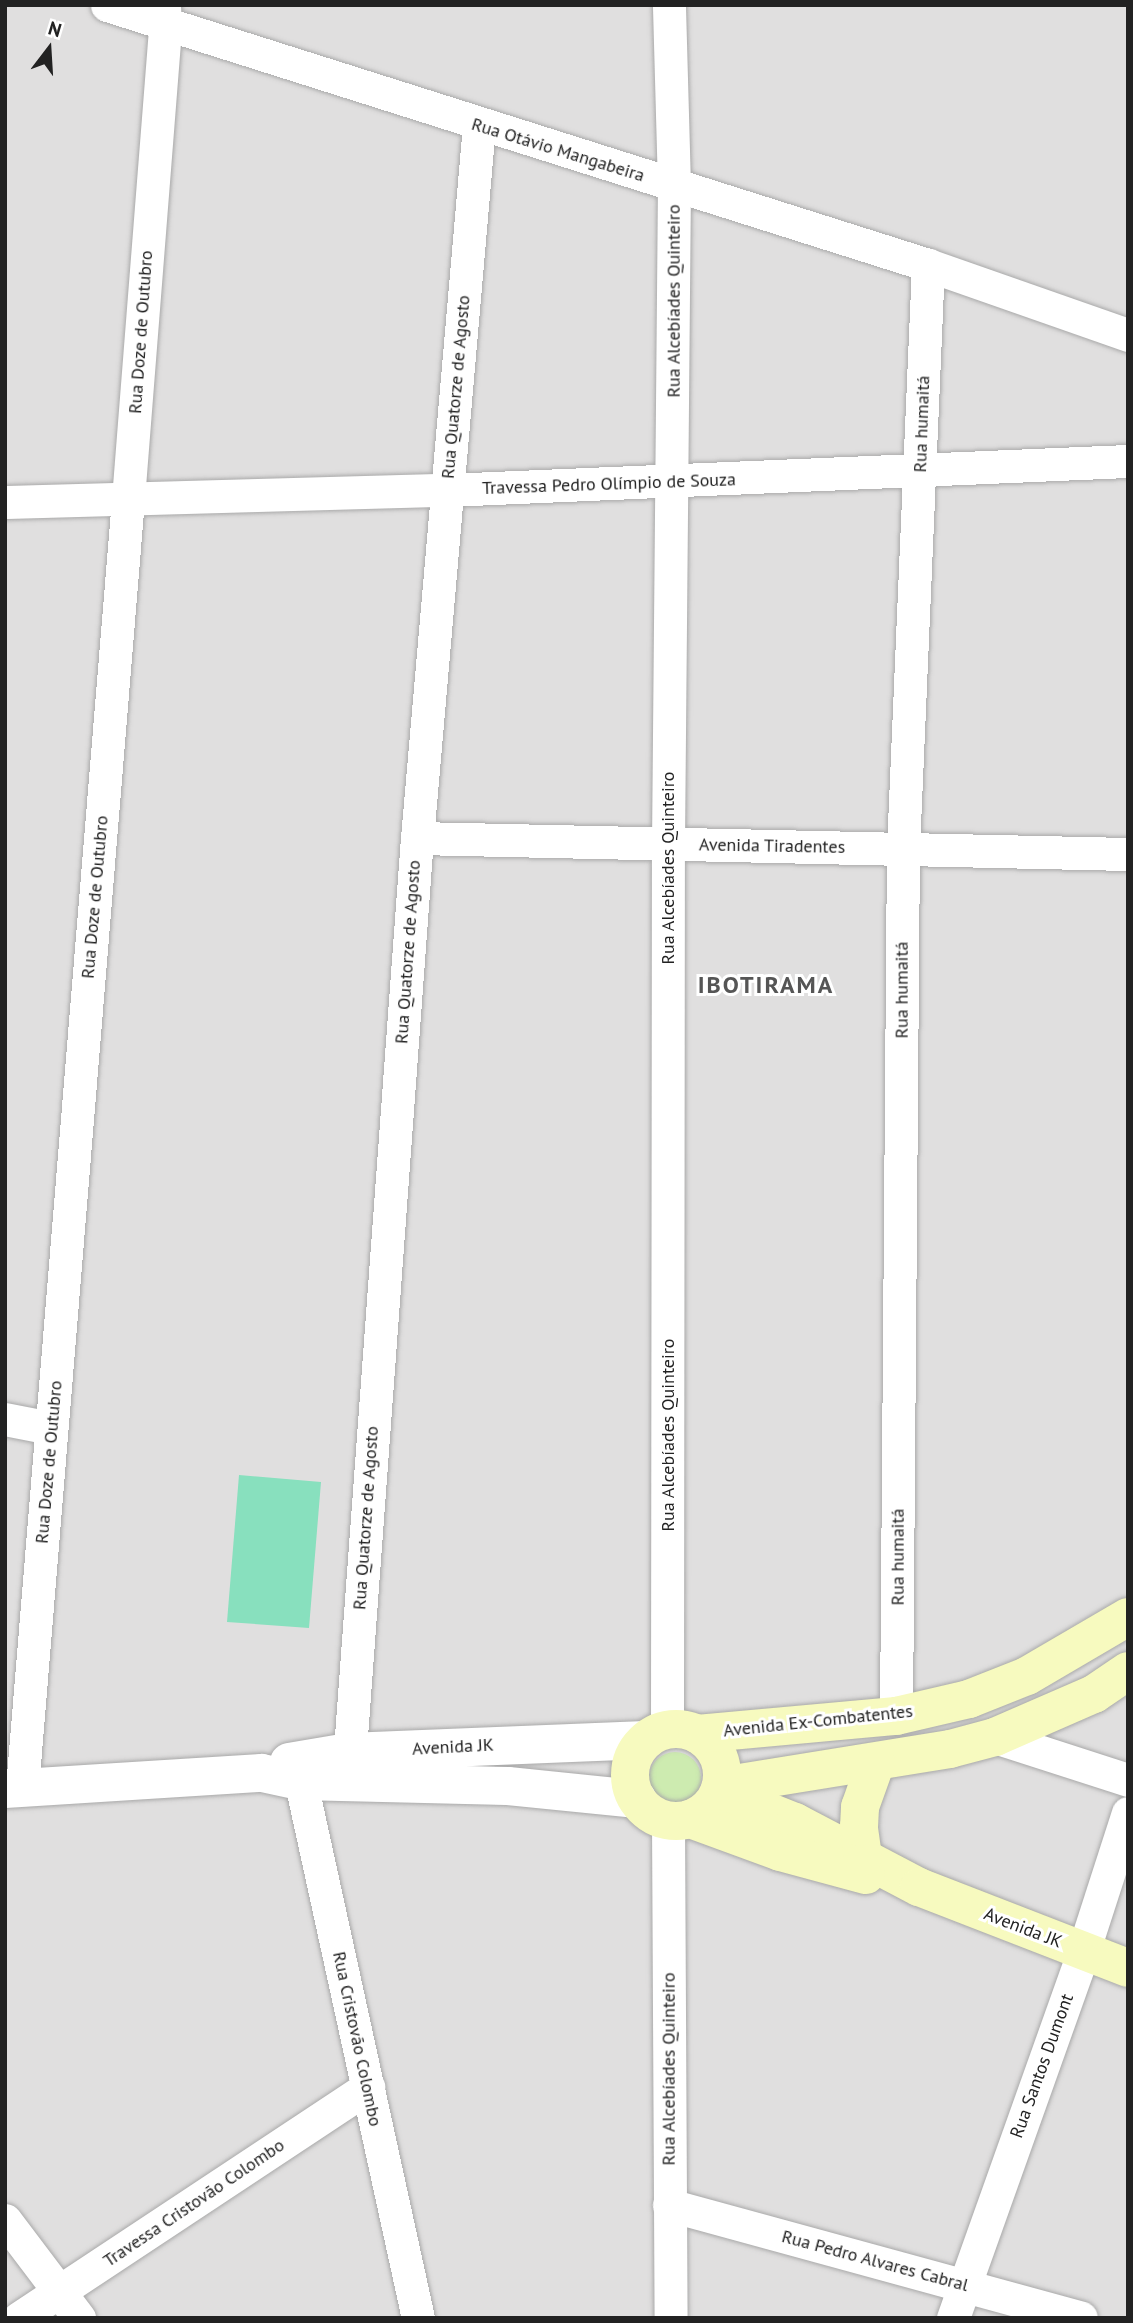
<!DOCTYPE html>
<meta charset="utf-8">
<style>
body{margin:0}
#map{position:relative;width:1133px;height:2323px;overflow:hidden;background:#f2efe9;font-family:"PT Sans",sans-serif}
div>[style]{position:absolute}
.residential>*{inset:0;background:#e0dfdf}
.grass>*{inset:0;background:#cdebb0}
.round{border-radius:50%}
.pitch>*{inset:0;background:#88e0be}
.roads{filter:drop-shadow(0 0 2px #a9a9a9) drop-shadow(0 0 2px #a9a9a9)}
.minor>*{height:33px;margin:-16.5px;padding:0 16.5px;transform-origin:16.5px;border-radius:16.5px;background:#fff}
.tertiary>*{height:38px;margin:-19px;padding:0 19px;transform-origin:19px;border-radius:19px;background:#fff}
.secondary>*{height:38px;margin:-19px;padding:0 19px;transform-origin:19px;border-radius:19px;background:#f7fabf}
.secondary>.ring{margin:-19px;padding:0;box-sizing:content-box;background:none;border:38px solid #f7fabf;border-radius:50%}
span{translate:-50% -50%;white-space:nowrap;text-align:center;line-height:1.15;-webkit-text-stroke:6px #fff;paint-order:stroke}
.street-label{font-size:18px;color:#222}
.district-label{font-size:24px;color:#555;font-weight:700;letter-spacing:2px}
.frame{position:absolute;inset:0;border:7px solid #222;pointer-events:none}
.north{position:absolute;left:14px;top:14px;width:70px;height:70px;-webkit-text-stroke:5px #fff;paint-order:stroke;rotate:17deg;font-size:19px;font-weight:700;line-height:28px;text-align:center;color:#222}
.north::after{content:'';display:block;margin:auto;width:24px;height:32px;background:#222;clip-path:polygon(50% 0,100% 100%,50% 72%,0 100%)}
</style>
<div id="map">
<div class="residential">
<div style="clip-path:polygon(5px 5px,1128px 5px,1128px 2318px,5px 2318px)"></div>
</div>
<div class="grass">
<div class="round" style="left:649px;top:1752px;width:52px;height:52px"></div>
</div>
<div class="pitch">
<div style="clip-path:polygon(239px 1475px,321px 1482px,309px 1628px,227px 1622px)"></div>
</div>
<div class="roads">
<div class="minor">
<div style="left:107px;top:5px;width:861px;rotate:17.57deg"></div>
<div style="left:928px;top:265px;width:212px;rotate:19.3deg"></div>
<div style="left:5px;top:502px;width:442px;rotate:-1.6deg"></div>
<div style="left:447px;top:490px;width:682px;rotate:-2.44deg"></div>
<div style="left:417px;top:838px;width:711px;rotate:1.29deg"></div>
<div style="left:5px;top:1419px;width:47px;rotate:11.1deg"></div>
<div style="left:896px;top:1716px;width:867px;rotate:-89.54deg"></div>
<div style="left:903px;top:849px;width:585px;rotate:-87.55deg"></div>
<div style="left:667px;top:1731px;width:887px;rotate:-89.94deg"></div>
<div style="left:668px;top:844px;width:658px;rotate:-89.48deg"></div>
<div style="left:674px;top:186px;width:181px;rotate:-91.6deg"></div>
<div style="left:995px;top:1737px;width:140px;rotate:17.9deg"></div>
<div style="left:296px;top:1760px;width:571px;rotate:77.67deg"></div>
<div style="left:348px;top:1777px;width:942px;rotate:-85.8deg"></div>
<div style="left:417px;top:838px;width:716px;rotate:-85.03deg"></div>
<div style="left:22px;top:1788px;width:1293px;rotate:-85.3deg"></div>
<div style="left:128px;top:499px;width:475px;rotate:-85.5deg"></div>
<div style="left:165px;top:25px;width:20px;rotate:-93deg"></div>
<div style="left:668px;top:1821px;width:497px;rotate:89.7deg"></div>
<div style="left:669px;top:2205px;width:427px;rotate:15.3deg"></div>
<div style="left:5px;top:2220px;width:123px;rotate:52.9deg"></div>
<div style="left:19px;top:2318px;width:419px;rotate:-33.5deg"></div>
<div style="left:953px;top:2318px;width:388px;rotate:-70.4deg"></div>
<div style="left:1083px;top:1952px;width:146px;rotate:-72.1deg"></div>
</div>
<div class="tertiary">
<div style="left:289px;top:1762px;width:60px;rotate:-9.6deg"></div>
<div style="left:348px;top:1752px;width:298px;rotate:-2.3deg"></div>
<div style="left:5px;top:1789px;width:257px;rotate:-3.6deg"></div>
<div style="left:262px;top:1773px;width:39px;rotate:12deg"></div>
<div style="left:300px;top:1781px;width:208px;rotate:1.4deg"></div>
<div style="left:508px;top:1786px;width:130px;rotate:5.8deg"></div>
</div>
<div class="secondary">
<div class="ring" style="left:630px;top:1729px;width:54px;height:54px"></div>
<div style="left:697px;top:1734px;width:200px;rotate:-5.2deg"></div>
<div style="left:896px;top:1716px;width:75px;rotate:-13.1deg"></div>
<div style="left:969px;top:1699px;width:62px;rotate:-21.6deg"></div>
<div style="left:1027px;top:1676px;width:117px;rotate:-30.3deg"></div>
<div style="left:721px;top:1786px;width:232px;rotate:-9.2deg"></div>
<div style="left:950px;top:1749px;width:47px;rotate:-14.9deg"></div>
<div style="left:995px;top:1737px;width:108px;rotate:-23.5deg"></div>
<div style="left:1094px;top:1694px;width:41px;rotate:-34.1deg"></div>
<div style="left:719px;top:1792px;width:82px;rotate:21.5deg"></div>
<div style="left:795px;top:1822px;width:140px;rotate:27.7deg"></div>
<div style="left:919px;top:1887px;width:224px;rotate:21.2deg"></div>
<div style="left:690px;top:1819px;width:96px;rotate:20.1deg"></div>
<div style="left:780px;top:1852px;width:89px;rotate:15deg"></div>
<div style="left:863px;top:1857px;width:30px;rotate:-98deg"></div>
<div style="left:859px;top:1827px;width:20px;rotate:-87deg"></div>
<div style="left:860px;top:1807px;width:48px;rotate:-70.4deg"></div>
</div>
</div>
<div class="street-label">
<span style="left:558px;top:150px;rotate:17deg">Rua Otávio Mangabeira</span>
<span style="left:674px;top:301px;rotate:-90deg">Rua Alcebíades Quinteiro</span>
<span style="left:141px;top:332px;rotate:-86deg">Rua Doze de Outubro</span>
<span style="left:456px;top:387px;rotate:-85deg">Rua Quatorze de Agosto</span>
<span style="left:922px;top:424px;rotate:-88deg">Rua humaitá</span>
<span style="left:609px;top:484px;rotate:-2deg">Travessa Pedro Olímpio de Souza</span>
<span style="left:772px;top:846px;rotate:1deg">Avenida Tiradentes</span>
<span style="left:668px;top:868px;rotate:-90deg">Rua Alcebíades Quinteiro</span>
<span style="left:95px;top:897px;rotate:-85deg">Rua Doze de Outubro</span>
<span style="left:408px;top:952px;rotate:-86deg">Rua Quatorze de Agosto</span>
<span style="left:902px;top:990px;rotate:-90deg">Rua humaitá</span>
<span style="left:668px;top:1435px;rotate:-90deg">Rua Alcebíades Quinteiro</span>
<span style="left:49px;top:1462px;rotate:-85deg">Rua Doze de Outubro</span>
<span style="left:366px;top:1518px;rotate:-86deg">Rua Quatorze de Agosto</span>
<span style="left:898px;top:1557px;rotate:-90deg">Rua humaitá</span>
<span style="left:818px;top:1721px;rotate:-6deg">Avenida Ex-Combatentes</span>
<span style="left:453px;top:1747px;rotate:-3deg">Avenida JK</span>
<span style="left:1023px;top:1928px;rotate:21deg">Avenida JK</span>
<span style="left:357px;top:2039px;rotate:78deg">Rua Cristovão Colombo</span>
<span style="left:1042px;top:2066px;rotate:-70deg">Rua Santos Dumont</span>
<span style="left:669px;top:2069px;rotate:-90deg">Rua Alcebíades Quinteiro</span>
<span style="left:194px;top:2203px;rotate:-34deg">Travessa Cristovão Colombo</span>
<span style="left:875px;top:2261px;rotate:15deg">Rua Pedro Alvares Cabral</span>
</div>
<div class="district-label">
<span style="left:766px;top:985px">IBOTIRAMA</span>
</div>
<div class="frame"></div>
<div class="north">N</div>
</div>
